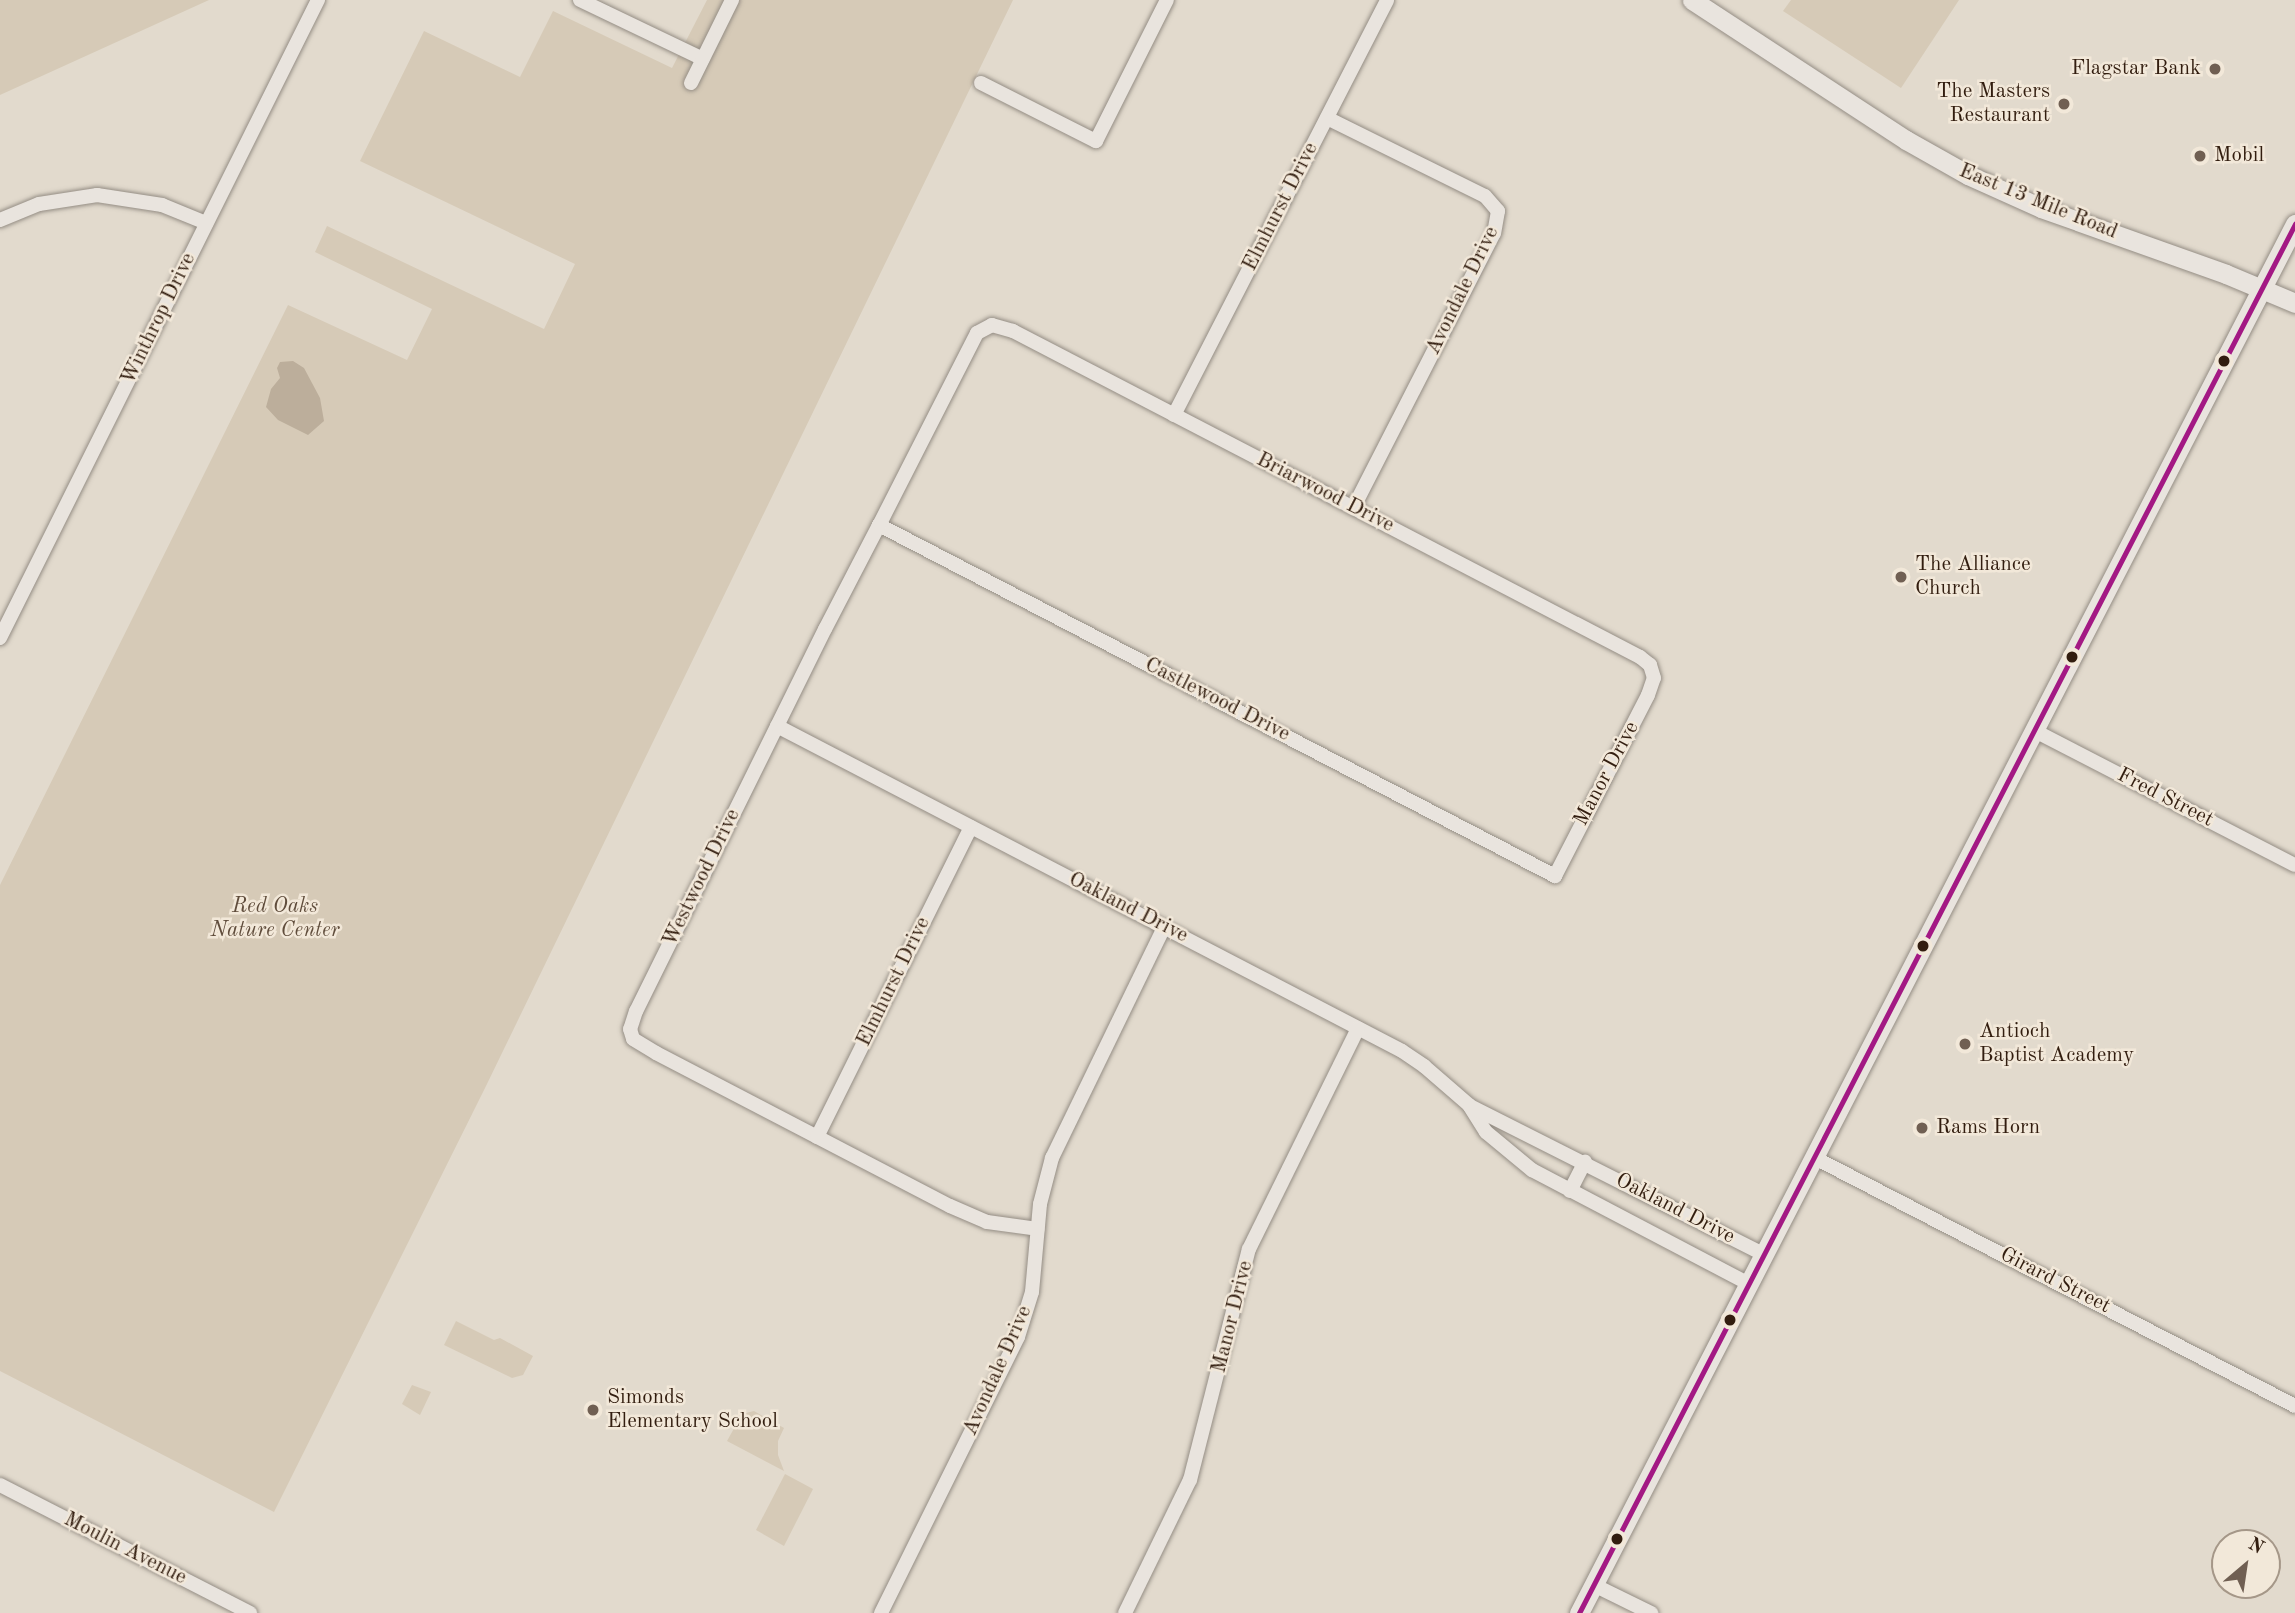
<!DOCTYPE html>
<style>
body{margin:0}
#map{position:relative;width:2295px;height:1613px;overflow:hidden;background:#e2dacd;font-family:"Old Standard TT",serif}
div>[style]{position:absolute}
.green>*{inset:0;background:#d6cab7}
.water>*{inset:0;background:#bcae9b}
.roads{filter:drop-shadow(0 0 2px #948d84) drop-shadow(0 0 2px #948d84)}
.street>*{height:14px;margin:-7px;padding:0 7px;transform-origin:7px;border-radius:7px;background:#e9e4de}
.secondary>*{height:19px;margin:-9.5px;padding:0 9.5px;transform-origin:9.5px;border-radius:9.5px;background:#e9e4de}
.bus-1>*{height:5px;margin:-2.5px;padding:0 2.5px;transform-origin:2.5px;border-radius:2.5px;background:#a31984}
.dots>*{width:19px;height:19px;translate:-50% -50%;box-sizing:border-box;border:4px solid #f2e8d9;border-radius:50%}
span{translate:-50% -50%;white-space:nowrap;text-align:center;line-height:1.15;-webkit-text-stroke:5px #f2e8d9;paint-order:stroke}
.poi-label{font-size:21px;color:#321d0f}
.right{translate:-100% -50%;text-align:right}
.left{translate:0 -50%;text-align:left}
.street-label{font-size:21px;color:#321d0f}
.park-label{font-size:21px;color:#604d3c;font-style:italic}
.north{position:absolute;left:2211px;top:1529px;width:70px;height:70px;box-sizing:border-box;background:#f2e8d9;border:2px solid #a59788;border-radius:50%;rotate:29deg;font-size:19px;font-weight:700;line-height:28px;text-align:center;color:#321d0f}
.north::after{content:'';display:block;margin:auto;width:24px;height:32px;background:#705f52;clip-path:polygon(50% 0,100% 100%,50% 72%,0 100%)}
</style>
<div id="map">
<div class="green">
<div style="clip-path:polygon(0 0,209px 0,0 95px)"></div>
<div style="clip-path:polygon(707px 0,1013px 0,486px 1086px,274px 1512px,0 1371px,0 885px,288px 305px,407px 360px,432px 309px,315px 252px,327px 226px,544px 329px,575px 264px,360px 161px,424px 31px,520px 77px,553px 11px,672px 68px)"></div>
<div style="clip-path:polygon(1791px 0,1959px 0,1901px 88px,1783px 11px)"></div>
<div style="clip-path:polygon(456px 1321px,494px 1340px,500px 1338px,533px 1356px,523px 1375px,512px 1378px,444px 1345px)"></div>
<div style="clip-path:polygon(412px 1385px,431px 1392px,420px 1415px,402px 1404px)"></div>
<div style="clip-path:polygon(754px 1411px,784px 1428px,778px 1441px,778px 1455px,784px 1471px,727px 1441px,742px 1414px)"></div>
<div style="clip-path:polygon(785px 1474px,813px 1489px,784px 1546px,756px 1530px)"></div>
</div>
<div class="water">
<div style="clip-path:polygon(293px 361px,304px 368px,320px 398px,324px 421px,308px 435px,278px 420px,266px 407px,271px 389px,280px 378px,277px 368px,280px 362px)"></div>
</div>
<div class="roads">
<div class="street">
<div style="left:580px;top:0;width:136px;rotate:25.6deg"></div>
<div style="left:691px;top:83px;width:93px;rotate:-63.7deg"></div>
<div style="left:981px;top:83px;width:129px;rotate:26.8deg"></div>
<div style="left:1096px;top:141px;width:158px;rotate:-63.3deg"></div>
<div style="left:1327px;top:118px;width:176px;rotate:26.3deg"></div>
<div style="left:1485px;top:196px;width:20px;rotate:49deg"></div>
<div style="left:1498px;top:211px;width:22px;rotate:100deg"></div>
<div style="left:1494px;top:233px;width:309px;rotate:117.1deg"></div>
<div style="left:0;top:220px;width:42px;rotate:-22.3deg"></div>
<div style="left:39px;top:204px;width:59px;rotate:-8.8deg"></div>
<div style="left:97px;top:195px;width:66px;rotate:8.7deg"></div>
<div style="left:162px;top:205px;width:48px;rotate:22.2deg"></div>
<div style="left:1174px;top:415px;width:466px;rotate:-62.8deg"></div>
<div style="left:879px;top:525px;width:762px;rotate:27.44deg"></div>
<div style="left:1555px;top:876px;width:203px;rotate:-62.8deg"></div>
<div style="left:1648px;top:695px;width:18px;rotate:-71deg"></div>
<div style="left:1654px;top:678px;width:14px;rotate:-107deg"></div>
<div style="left:1650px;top:665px;width:13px;rotate:-141deg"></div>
<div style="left:1640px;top:657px;width:707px;rotate:-152.53deg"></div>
<div style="left:1013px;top:331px;width:22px;rotate:-164deg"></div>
<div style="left:992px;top:325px;width:17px;rotate:152deg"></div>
<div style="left:977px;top:333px;width:216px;rotate:117deg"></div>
<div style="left:879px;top:525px;width:117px;rotate:117.4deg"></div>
<div style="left:825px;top:629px;width:426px;rotate:116.3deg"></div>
<div style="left:636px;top:1011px;width:19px;rotate:108deg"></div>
<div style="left:630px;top:1029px;width:10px;rotate:73deg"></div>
<div style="left:633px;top:1039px;width:27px;rotate:31deg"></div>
<div style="left:656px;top:1053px;width:331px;rotate:27.5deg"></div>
<div style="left:950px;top:1206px;width:40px;rotate:23.4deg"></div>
<div style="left:987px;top:1222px;width:51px;rotate:7.8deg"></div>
<div style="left:0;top:638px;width:713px;rotate:-63.51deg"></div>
<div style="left:777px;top:726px;width:704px;rotate:27.47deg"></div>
<div style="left:1402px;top:1051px;width:27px;rotate:34deg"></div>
<div style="left:1424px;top:1066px;width:60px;rotate:40.9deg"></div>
<div style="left:1469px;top:1105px;width:32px;rotate:58deg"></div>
<div style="left:1486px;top:1132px;width:60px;rotate:39.6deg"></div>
<div style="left:1532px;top:1170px;width:245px;rotate:27.7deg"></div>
<div style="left:2035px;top:731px;width:292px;rotate:27.3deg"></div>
<div style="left:1470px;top:1106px;width:330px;rotate:26.8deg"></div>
<div style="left:817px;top:1137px;width:346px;rotate:-63.6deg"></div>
<div style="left:1815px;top:1158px;width:540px;rotate:27.32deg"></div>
<div style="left:1570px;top:1191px;width:33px;rotate:-63deg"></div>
<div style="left:0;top:1485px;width:281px;rotate:27.1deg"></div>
<div style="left:1594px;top:1585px;width:64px;rotate:26.2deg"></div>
<div style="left:881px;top:1613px;width:308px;rotate:-63.6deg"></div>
<div style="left:1018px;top:1337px;width:47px;rotate:-72.7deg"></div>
<div style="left:1032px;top:1292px;width:88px;rotate:-84.8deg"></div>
<div style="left:1040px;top:1204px;width:48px;rotate:-75.4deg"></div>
<div style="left:1052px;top:1158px;width:257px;rotate:-64.1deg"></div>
<div style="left:1125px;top:1613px;width:148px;rotate:-64deg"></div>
<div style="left:1190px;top:1480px;width:238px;rotate:-75.7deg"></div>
<div style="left:1249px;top:1249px;width:246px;rotate:-63.7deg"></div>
</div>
<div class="secondary">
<div style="left:1692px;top:0;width:256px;rotate:33.2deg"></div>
<div style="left:1906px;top:140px;width:71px;rotate:29.4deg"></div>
<div style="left:1968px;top:175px;width:80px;rotate:24.3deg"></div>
<div style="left:2041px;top:208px;width:196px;rotate:19.6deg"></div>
<div style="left:2226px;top:274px;width:75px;rotate:22.8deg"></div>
<div style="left:1579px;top:1613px;width:1563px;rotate:-62.73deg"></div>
</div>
</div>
<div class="bus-1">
<div style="left:1579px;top:1613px;width:1563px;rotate:-62.73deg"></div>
</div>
<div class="dots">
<div style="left:2215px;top:69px;background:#705f52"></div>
<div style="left:2064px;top:104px;background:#705f52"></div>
<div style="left:2200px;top:156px;background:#705f52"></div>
<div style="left:2224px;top:361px;background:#321d0f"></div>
<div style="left:1901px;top:577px;background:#705f52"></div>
<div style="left:2072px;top:657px;background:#321d0f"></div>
<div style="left:1923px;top:946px;background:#321d0f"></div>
<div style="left:1965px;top:1044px;background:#705f52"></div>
<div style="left:1922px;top:1128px;background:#705f52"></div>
<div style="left:1730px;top:1320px;background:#321d0f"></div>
<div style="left:593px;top:1410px;background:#705f52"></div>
<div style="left:1617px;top:1539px;background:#321d0f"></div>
</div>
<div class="poi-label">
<span class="right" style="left:2201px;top:69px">Flagstar Bank</span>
<span class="right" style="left:2050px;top:104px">The Masters<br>Restaurant</span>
<span class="left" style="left:2214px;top:156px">Mobil</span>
<span class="left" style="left:1915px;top:577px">The Alliance<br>Church</span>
<span class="left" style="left:1979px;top:1044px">Antioch<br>Baptist Academy</span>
<span class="left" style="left:1936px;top:1128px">Rams Horn</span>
<span class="left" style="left:607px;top:1410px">Simonds<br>Elementary School</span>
</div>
<div class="street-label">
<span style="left:2038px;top:202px;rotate:22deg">East 13 Mile Road</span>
<span style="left:1281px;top:207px;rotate:-63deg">Elmhurst Drive</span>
<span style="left:1463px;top:291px;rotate:-64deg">Avondale Drive</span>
<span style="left:159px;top:319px;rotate:-64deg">Winthrop Drive</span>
<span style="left:1325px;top:493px;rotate:27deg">Briarwood Drive</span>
<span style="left:1217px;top:700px;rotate:27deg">Castlewood Drive</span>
<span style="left:1607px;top:774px;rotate:-62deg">Manor Drive</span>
<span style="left:2165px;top:798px;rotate:27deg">Fred Street</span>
<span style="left:702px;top:878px;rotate:-64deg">Westwood Drive</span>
<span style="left:1128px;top:908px;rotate:27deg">Oakland Drive</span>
<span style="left:894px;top:982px;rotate:-64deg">Elmhurst Drive</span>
<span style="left:1675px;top:1209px;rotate:27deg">Oakland Drive</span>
<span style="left:2055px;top:1281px;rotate:27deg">Girard Street</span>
<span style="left:1233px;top:1317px;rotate:-76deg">Manor Drive</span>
<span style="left:998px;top:1371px;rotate:-66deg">Avondale Drive</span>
<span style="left:125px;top:1549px;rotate:27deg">Moulin Avenue</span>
</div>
<div class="park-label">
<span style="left:275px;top:919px">Red Oaks<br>Nature Center</span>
</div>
<div class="north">N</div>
</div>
